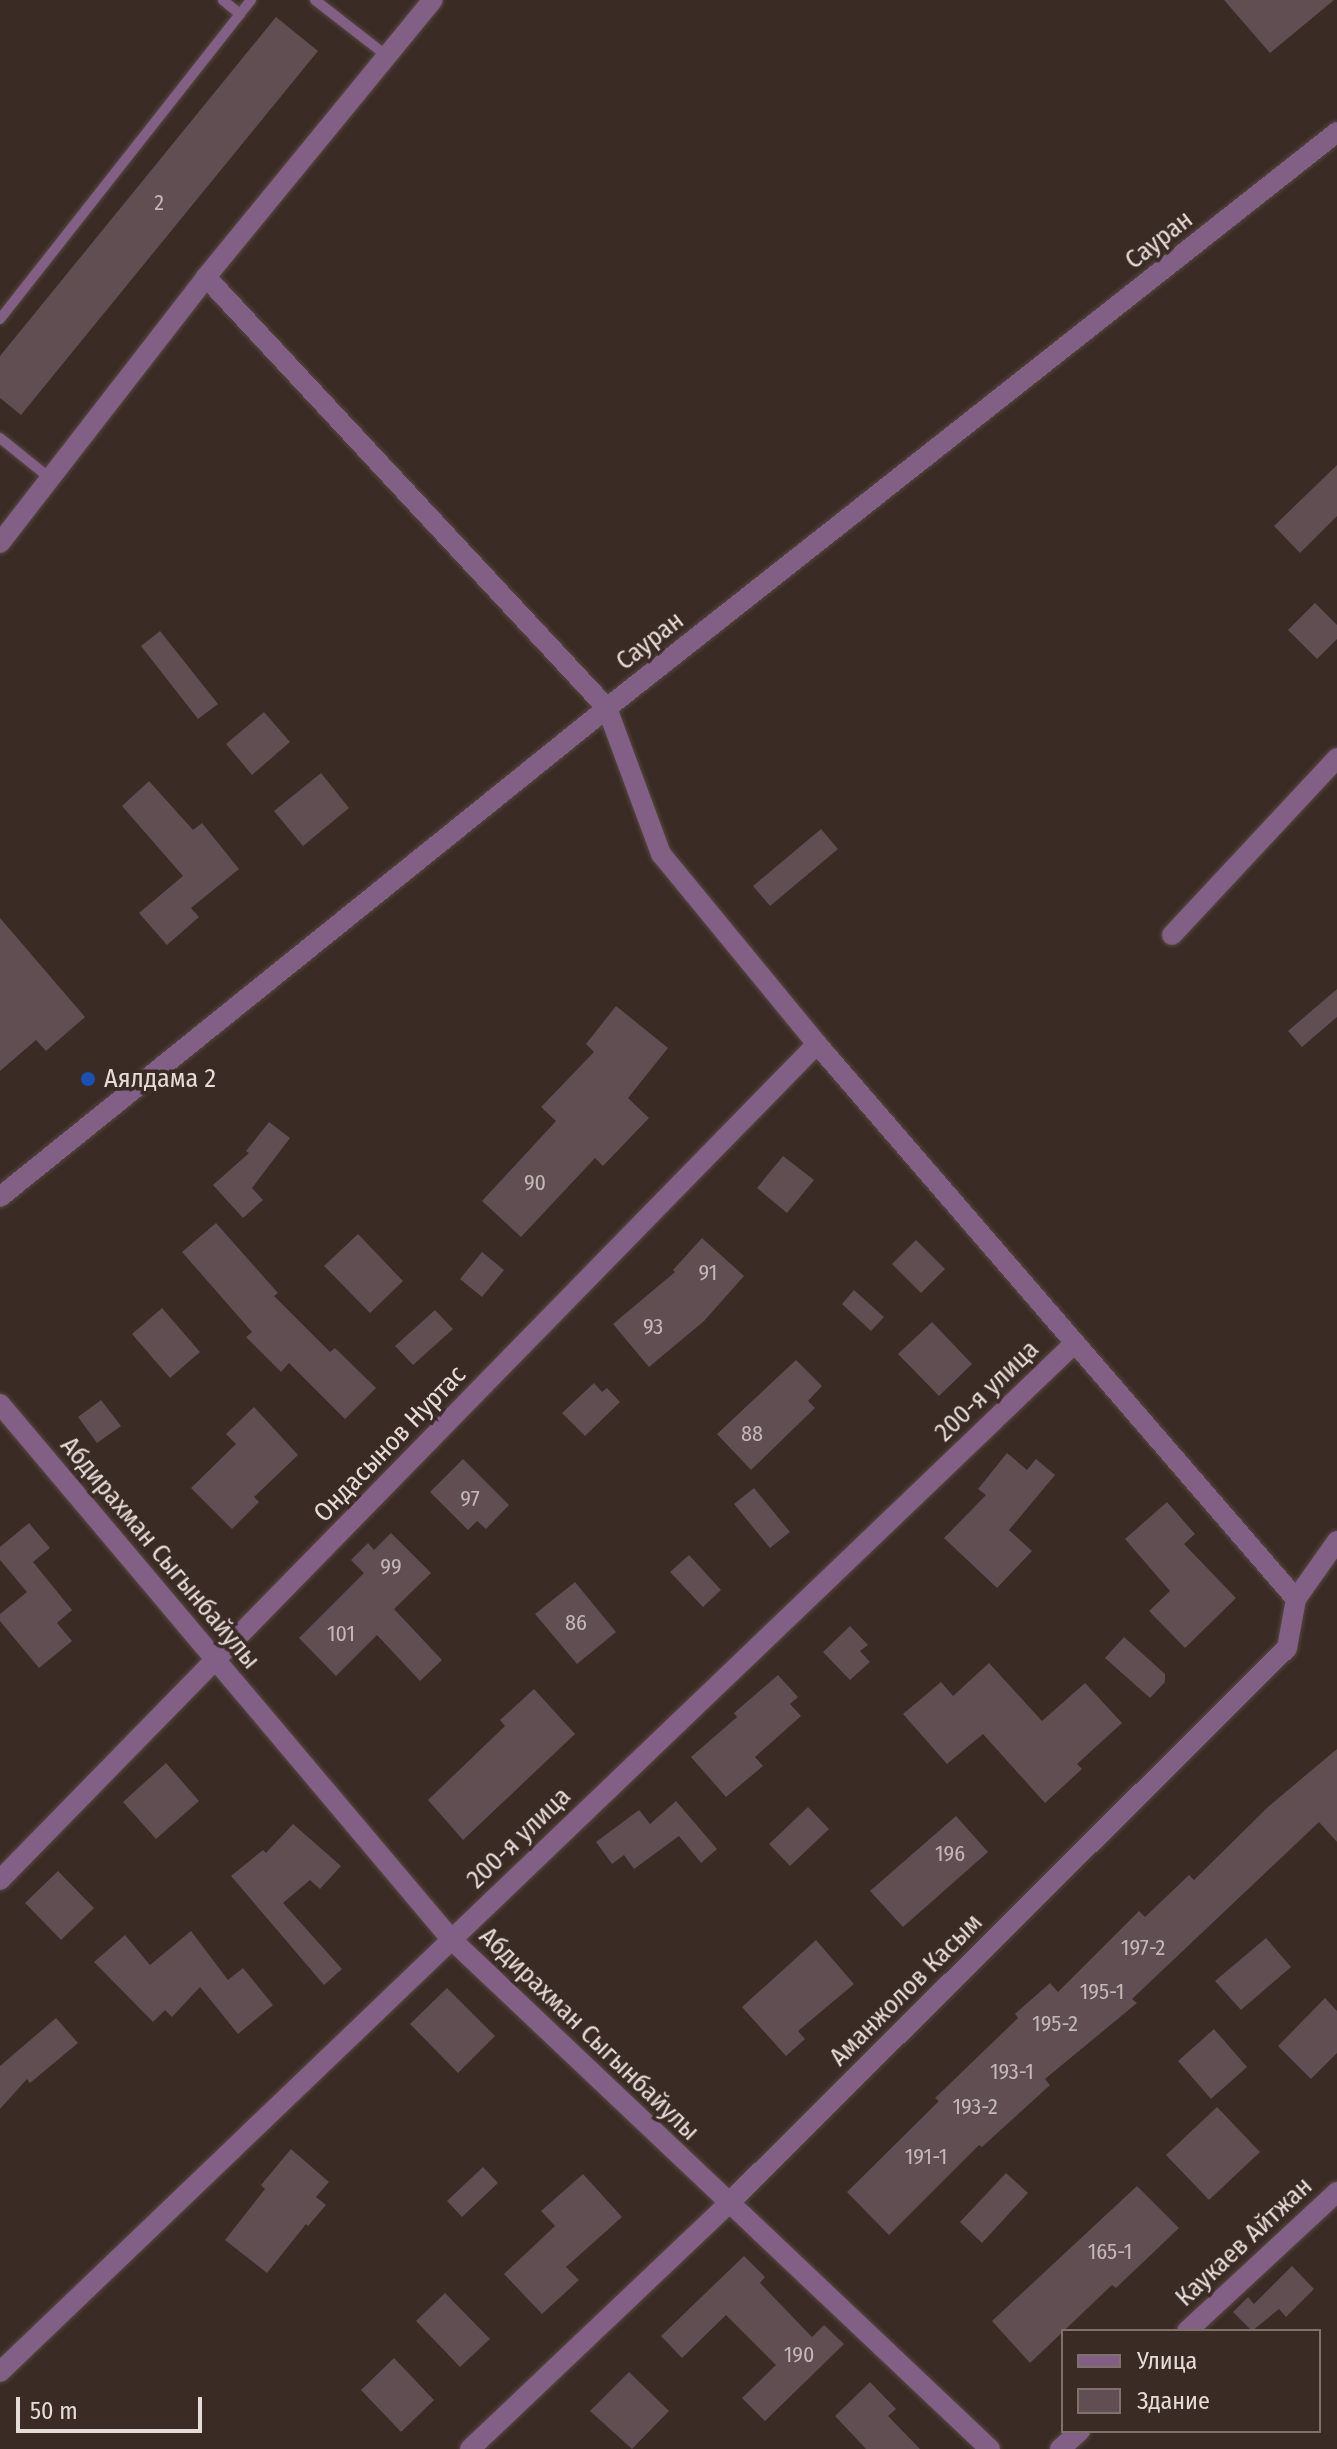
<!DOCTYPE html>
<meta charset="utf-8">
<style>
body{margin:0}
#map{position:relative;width:1337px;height:2449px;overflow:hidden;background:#3a2b24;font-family:"Fira Sans Condensed",sans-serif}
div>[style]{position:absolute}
.building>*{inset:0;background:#604e53}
.roads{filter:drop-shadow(0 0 2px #564741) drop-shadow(0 0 2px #564741)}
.service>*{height:10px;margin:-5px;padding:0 5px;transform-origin:5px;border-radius:5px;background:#825f85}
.minor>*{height:20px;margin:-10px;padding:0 10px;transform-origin:10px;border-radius:10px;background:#825f85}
.dots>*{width:22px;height:22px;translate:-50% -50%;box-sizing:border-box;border:4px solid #3a2b24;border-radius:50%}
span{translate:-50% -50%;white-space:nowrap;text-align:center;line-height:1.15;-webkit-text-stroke:7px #3a2b24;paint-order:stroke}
.number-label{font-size:22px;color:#c4b8b6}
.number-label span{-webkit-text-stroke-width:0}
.street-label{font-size:26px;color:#e6dcd7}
.poi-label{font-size:26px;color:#e6dcd7}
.left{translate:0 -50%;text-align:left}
.legend{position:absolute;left:1061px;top:2329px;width:260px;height:104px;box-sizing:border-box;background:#3a2b24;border:2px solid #7f726c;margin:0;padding:10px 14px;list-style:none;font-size:24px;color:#e6dcd7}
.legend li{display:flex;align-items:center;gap:16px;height:40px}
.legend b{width:40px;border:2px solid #7f726c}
.scale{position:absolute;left:16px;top:2397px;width:186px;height:36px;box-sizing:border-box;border:4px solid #e6dcd7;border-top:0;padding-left:10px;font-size:24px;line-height:28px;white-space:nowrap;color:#e6dcd7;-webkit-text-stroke:6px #3a2b24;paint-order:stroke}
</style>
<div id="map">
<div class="building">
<div style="clip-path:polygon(1224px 0,1334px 0,1270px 53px)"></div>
<div style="clip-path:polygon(276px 17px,318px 51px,21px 415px,0 398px,0 356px)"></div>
<div style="clip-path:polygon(1337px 465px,1337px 516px,1300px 553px,1274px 526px)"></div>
<div style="clip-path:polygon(1315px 603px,1337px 625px,1337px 639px,1317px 659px,1288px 630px)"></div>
<div style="clip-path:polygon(160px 631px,218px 704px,198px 719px,141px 646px)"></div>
<div style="clip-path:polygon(264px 712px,290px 742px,252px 775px,226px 744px)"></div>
<div style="clip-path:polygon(321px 773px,349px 808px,303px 846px,274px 811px)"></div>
<div style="clip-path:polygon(149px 781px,193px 830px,202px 823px,239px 869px,191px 908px,199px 917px,167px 945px,139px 913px,183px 876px,122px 806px)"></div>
<div style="clip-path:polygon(821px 829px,838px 849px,770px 906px,753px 886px)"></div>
<div style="clip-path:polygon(0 918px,85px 1017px,46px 1051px,36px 1040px,0 1071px)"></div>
<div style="clip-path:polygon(1337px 989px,1337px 1017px,1302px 1047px,1288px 1031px)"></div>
<div style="clip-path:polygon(616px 1006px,668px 1048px,628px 1098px,649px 1118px,603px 1166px,595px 1158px,521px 1237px,482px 1201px,556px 1121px,541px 1107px,594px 1052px,586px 1044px)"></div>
<div style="clip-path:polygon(269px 1122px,290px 1138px,252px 1188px,263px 1200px,243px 1218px,213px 1185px,249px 1153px,246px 1151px)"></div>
<div style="clip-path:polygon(783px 1156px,814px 1180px,787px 1213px,757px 1188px)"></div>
<div style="clip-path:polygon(216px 1223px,278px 1293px,274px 1296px,330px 1352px,335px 1348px,376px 1388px,345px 1419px,289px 1363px,281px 1372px,246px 1337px,252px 1332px,182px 1252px)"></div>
<div style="clip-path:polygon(358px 1234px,403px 1281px,370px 1313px,324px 1266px)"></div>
<div style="clip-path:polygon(702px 1238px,744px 1276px,704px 1321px,649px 1367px,613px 1324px,675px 1272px,673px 1270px)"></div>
<div style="clip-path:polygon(916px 1240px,945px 1269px,921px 1293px,892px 1264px)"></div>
<div style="clip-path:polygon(482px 1252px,504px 1270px,482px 1297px,460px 1279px)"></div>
<div style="clip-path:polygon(854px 1290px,884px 1317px,871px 1331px,842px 1304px)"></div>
<div style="clip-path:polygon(162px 1308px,200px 1352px,170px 1378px,132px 1334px)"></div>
<div style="clip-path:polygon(435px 1310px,453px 1329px,413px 1365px,395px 1346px)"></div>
<div style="clip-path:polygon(932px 1322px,972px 1364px,939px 1396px,898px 1354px)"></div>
<div style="clip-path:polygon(796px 1360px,822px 1386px,808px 1401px,815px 1408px,751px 1470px,717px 1434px)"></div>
<div style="clip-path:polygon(594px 1383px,602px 1392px,607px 1388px,620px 1402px,585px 1436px,562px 1413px)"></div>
<div style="clip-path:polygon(101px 1400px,121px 1426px,97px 1443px,78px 1417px)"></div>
<div style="clip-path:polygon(254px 1407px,298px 1455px,254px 1497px,259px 1502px,232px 1529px,191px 1488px,236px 1444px,226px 1434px)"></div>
<div style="clip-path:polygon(1007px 1453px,1027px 1470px,1036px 1459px,1055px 1475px,1009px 1530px,1032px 1551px,997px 1588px,944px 1538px,986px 1495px,978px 1489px)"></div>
<div style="clip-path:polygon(463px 1459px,509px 1505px,486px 1529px,477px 1521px,468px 1530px,430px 1492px)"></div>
<div style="clip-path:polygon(754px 1488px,790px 1532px,770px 1548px,734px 1504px)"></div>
<div style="clip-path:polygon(1167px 1502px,1195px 1534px,1184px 1544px,1236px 1598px,1185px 1648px,1149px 1611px,1170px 1591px,1125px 1539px)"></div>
<div style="clip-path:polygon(29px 1523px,50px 1548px,33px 1562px,72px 1610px,57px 1623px,72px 1641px,39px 1668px,0 1621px,0 1614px,27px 1592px,0 1560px,0 1547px)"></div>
<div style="clip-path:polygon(391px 1533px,431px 1573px,394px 1609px,442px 1660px,420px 1681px,377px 1635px,336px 1676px,299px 1638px,364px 1573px,351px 1560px,368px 1543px,374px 1550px)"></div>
<div style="clip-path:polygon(689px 1555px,721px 1590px,703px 1607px,670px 1572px)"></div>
<div style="clip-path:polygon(575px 1582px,616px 1632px,577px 1664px,535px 1614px)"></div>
<div style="clip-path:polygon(850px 1626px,868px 1645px,860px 1651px,870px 1662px,850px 1680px,823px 1652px)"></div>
<div style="clip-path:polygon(1124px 1637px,1165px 1674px,1165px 1682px,1150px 1698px,1105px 1658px)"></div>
<div style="clip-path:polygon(989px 1663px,1042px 1721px,1085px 1683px,1122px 1723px,1077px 1764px,1082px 1769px,1045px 1803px,983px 1734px,947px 1764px,903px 1714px,941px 1682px,953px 1696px)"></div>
<div style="clip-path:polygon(778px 1675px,798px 1697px,790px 1704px,801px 1716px,755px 1757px,763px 1766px,726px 1797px,691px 1757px,737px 1717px,734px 1713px)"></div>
<div style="clip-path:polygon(534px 1689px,575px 1734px,463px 1840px,428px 1800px,505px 1726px,500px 1720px)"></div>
<div style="clip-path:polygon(1337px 1749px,1337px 1842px,1319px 1822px,1132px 1999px,1137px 2003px,1045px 2079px,1050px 2085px,982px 2147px,979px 2145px,889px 2235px,847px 2192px,939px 2101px,935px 2098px,1018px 2018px,1015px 2014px,1050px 1983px,1058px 1992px,1139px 1911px,1145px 1917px,1189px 1875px,1194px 1880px,1269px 1806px)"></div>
<div style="clip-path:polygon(166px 1763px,199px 1801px,156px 1839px,123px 1802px)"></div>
<div style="clip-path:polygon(676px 1801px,717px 1849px,701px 1863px,679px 1836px,634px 1869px,624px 1855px,612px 1864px,596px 1842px,639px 1810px,650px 1824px)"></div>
<div style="clip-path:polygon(808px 1807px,829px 1829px,790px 1866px,769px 1844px)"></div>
<div style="clip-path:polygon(956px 1816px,988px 1852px,903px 1927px,870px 1891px)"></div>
<div style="clip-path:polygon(293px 1824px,341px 1866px,320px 1889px,310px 1880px,283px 1903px,342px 1969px,324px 1985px,231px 1876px,263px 1850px,266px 1853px)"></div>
<div style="clip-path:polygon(58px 1871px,94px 1908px,61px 1940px,25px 1903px)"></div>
<div style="clip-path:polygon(191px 1931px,228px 1980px,243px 1968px,273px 2005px,238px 2034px,200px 1987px,172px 2017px,165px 2010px,153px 2022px,94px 1962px,125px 1935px,150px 1965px)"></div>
<div style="clip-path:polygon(1266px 1938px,1291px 1967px,1241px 2010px,1215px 1981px)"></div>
<div style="clip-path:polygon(816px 1940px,854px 1984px,798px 2031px,805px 2039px,786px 2056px,742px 2007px)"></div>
<div style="clip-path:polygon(447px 1988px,495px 2036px,458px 2073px,410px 2024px)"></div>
<div style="clip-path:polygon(1325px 1998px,1337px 2011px,1337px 2053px,1311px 2079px,1278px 2046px)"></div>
<div style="clip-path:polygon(56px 2018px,78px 2043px,30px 2083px,27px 2079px,0 2109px,0 2066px)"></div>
<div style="clip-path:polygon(1214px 2029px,1247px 2067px,1211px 2099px,1178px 2061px)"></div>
<div style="clip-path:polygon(1217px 2107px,1260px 2152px,1209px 2200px,1166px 2155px)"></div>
<div style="clip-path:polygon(291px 2149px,329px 2182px,316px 2197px,326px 2205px,308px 2226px,306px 2224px,267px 2273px,225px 2240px,265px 2189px,261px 2185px)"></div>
<div style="clip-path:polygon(483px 2167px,498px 2183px,462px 2217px,447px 2201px)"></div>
<div style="clip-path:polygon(1006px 2173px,1028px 2193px,982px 2243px,960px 2222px)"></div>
<div style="clip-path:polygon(583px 2174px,622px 2217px,566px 2267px,579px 2280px,542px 2314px,504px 2274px,555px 2226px,541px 2211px)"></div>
<div style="clip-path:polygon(1137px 2186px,1179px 2228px,1116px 2288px,1112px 2285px,1030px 2363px,992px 2321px)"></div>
<div style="clip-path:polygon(744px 2256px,765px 2277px,760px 2283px,812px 2337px,824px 2325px,844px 2344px,765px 2421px,742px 2398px,776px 2365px,726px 2315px,682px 2358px,661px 2336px)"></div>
<div style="clip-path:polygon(1292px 2266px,1314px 2289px,1286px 2317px,1279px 2309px,1252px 2331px,1233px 2312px,1248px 2297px,1254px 2304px)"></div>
<div style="clip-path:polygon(445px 2293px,490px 2339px,460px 2367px,416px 2321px)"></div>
<div style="clip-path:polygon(394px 2358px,434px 2400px,401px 2432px,361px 2390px)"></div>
<div style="clip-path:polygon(629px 2372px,669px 2411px,632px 2449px,590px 2411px)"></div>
<div style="clip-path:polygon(870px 2382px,896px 2409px,888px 2416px,920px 2449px,866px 2449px,835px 2416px)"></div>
</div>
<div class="roads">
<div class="service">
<div style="left:315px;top:0;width:91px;rotate:37.9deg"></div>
<div style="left:240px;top:14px;width:18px;rotate:-52deg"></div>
<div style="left:0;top:319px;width:388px;rotate:-51.8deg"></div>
<div style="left:240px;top:14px;width:22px;rotate:-141deg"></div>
<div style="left:0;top:438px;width:65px;rotate:38.8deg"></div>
</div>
<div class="minor">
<div style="left:206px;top:277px;width:589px;rotate:47.07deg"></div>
<div style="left:607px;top:708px;width:156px;rotate:69.7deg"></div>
<div style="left:661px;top:854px;width:246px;rotate:50.6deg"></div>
<div style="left:817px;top:1044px;width:733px;rotate:49.2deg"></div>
<div style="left:0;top:543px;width:336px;rotate:-52.2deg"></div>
<div style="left:206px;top:277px;width:358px;rotate:-50.7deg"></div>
<div style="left:1172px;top:935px;width:242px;rotate:-47deg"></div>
<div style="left:0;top:1197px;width:779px;rotate:-38.85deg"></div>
<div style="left:607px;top:708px;width:930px;rotate:-38.27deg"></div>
<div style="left:0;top:1404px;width:700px;rotate:49.87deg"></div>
<div style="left:451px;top:1939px;width:742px;rotate:43.42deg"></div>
<div style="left:0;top:1880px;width:1169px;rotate:-45.66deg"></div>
<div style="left:1187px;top:2331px;width:205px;rotate:-42.8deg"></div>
<div style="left:0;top:2372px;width:1488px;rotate:-43.75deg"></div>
<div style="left:470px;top:2449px;width:357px;rotate:-43.5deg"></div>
<div style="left:729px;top:2203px;width:787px;rotate:-44.85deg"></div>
<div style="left:1287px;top:1648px;width:50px;rotate:-79.6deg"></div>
<div style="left:1296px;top:1599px;width:71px;rotate:-54.7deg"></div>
<div style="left:1060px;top:2449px;width:27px;rotate:-42deg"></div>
</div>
</div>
<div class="dots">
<div style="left:88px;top:1079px;background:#1a4fb4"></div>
</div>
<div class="number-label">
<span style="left:159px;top:203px">2</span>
<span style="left:535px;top:1183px">90</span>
<span style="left:708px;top:1273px">91</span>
<span style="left:653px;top:1327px">93</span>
<span style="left:752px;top:1434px">88</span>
<span style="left:470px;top:1499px">97</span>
<span style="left:391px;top:1567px">99</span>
<span style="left:576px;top:1623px">86</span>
<span style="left:341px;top:1634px">101</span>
<span style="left:950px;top:1854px">196</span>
<span style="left:1143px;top:1948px">197-2</span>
<span style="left:1102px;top:1992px">195-1</span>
<span style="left:1055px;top:2024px">195-2</span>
<span style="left:1012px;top:2072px">193-1</span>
<span style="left:975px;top:2107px">193-2</span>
<span style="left:926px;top:2157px">191-1</span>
<span style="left:1110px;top:2252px">165-1</span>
<span style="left:799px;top:2355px">190</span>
</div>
<div class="street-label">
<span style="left:1159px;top:240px;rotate:-38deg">Сауран</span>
<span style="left:650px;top:641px;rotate:-38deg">Сауран</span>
<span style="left:987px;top:1391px;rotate:-44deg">200-я улица</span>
<span style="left:390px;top:1444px;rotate:-46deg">Ондасынов Нуртас</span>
<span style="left:160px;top:1553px;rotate:50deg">Абдирахман Сыгынбайулы</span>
<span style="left:519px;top:1838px;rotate:-44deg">200-я улица</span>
<span style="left:906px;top:1990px;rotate:-45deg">Аманжолов Касым</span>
<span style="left:589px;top:2034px;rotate:44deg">Абдирахман Сыгынбайулы</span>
<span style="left:1244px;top:2242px;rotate:-43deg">Каукаев Айтжан</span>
</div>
<div class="poi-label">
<span class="left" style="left:104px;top:1079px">Аялдама 2</span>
</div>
<ul class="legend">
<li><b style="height:10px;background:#825f85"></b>Улица</li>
<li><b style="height:22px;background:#604e53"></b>Здание</li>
</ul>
<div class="scale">50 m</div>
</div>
